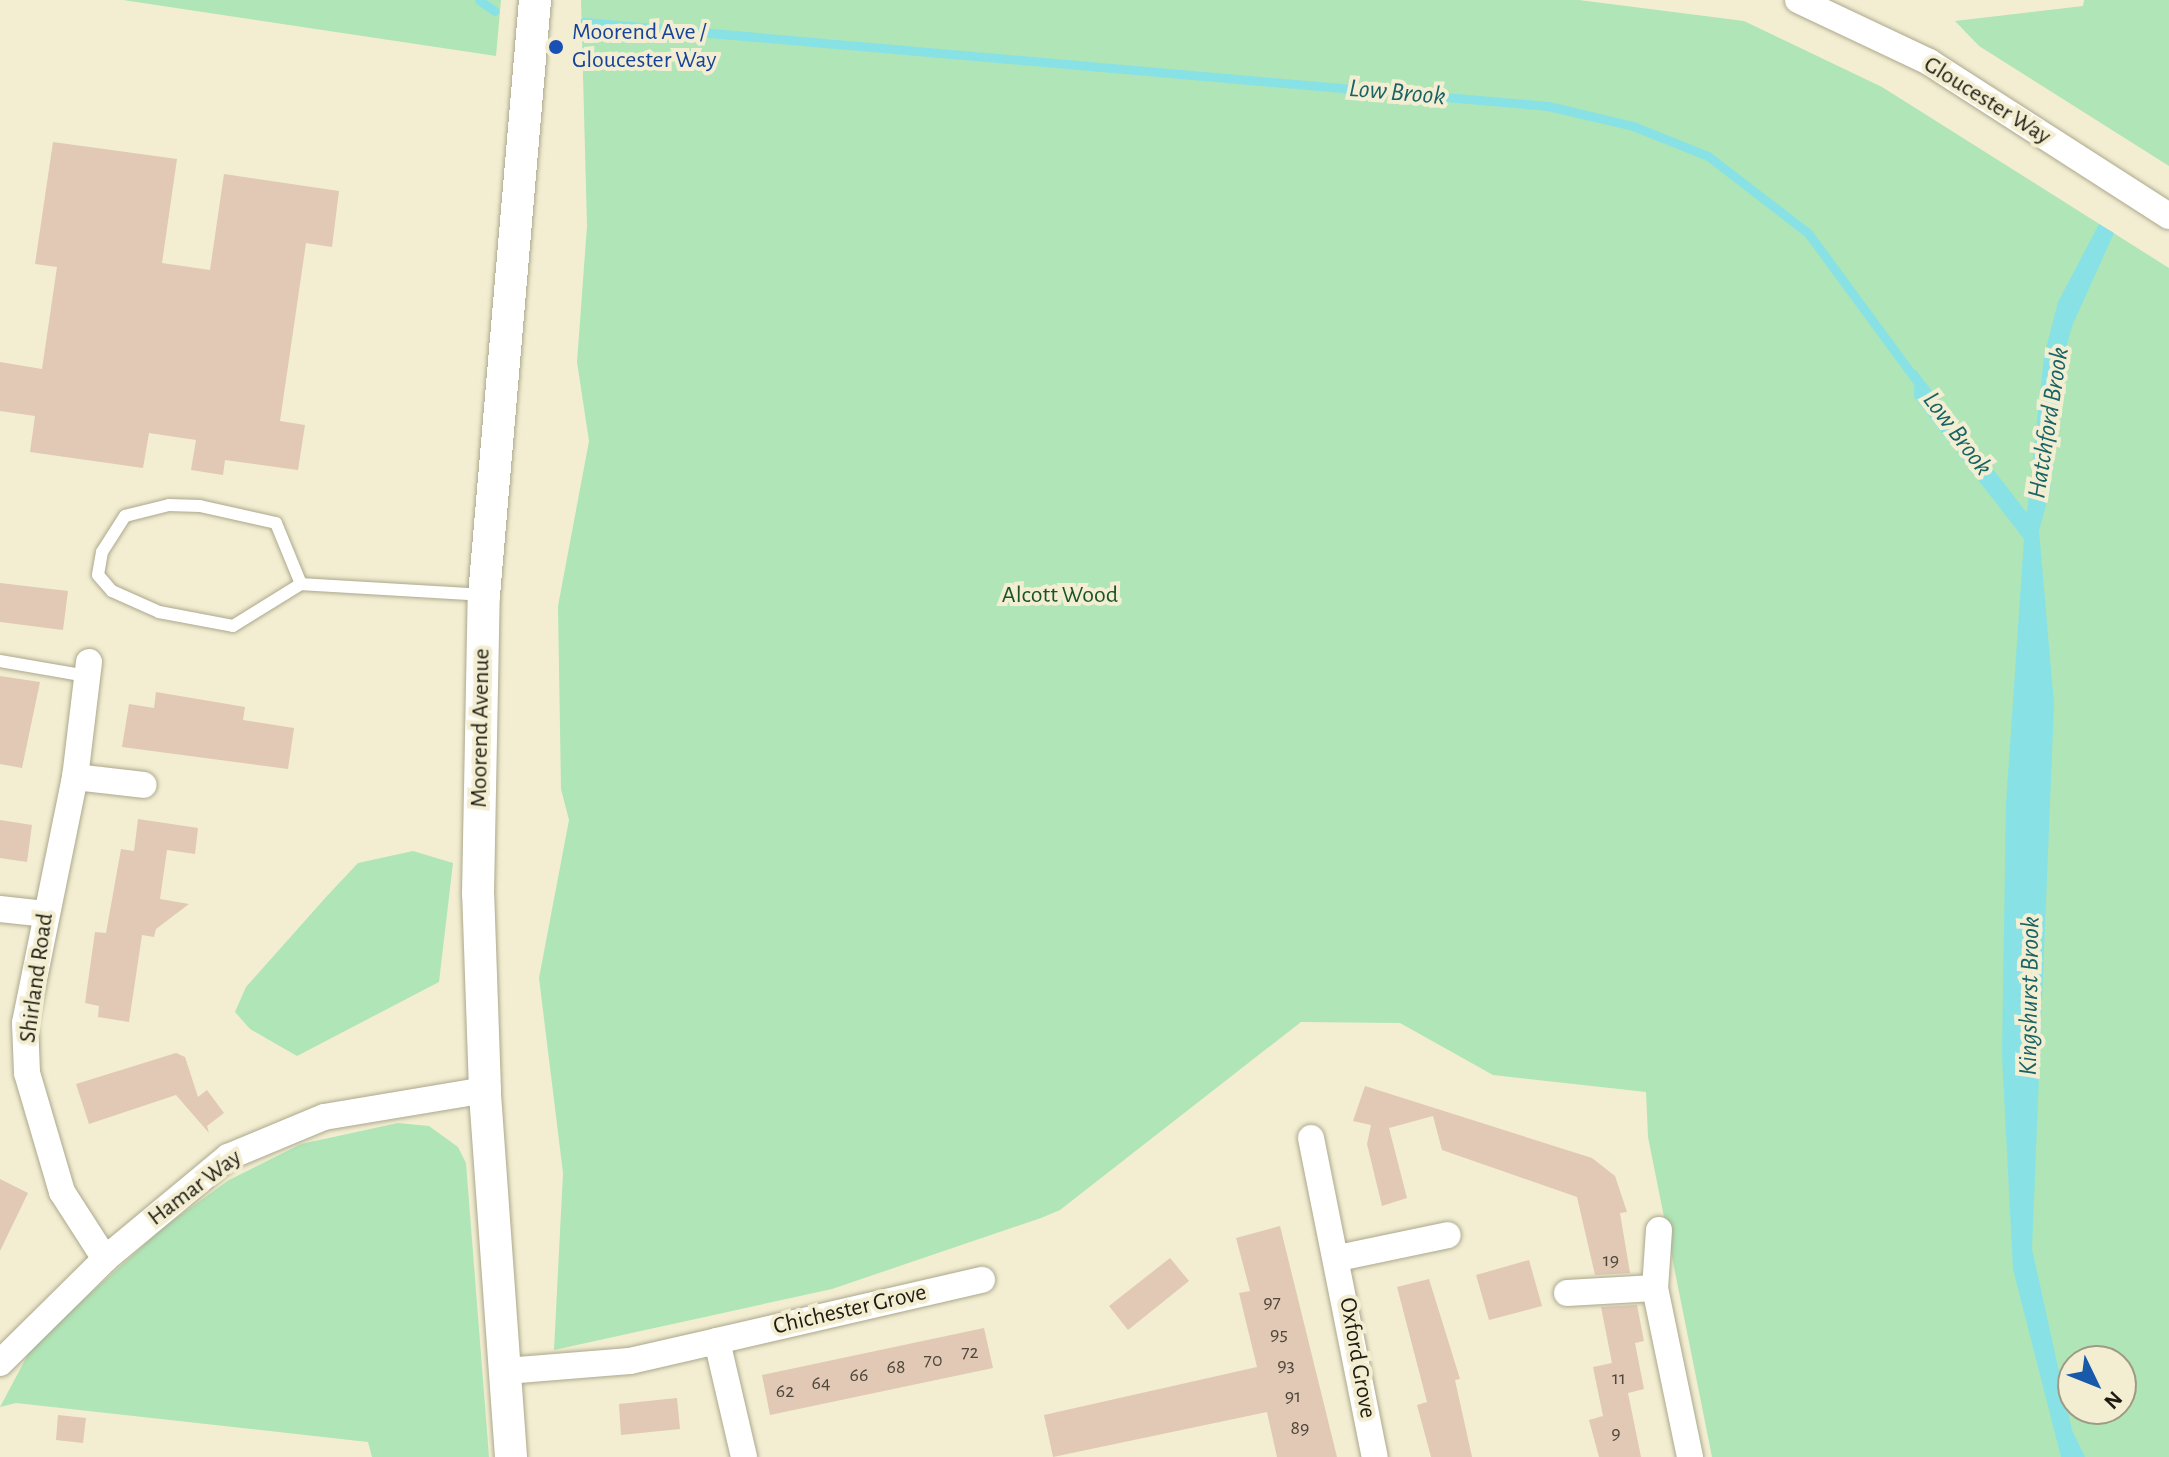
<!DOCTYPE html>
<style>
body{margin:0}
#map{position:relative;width:2169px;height:1457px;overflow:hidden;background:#f3eed2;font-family:"Alegreya Sans",sans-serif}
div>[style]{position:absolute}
.green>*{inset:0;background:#afe5b7}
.water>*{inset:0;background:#88e2e5}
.stream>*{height:9px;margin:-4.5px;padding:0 4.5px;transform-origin:4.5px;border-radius:4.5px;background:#88e2e5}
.building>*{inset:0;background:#e1c9b5}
.roads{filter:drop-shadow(0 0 2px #aca88d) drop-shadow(0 0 2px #aca88d)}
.service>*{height:12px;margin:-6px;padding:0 6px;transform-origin:6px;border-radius:6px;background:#fff}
.minor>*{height:26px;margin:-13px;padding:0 13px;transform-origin:13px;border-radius:13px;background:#fff}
.tertiary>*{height:32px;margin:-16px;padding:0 16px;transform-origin:16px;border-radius:16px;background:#fff}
.dots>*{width:22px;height:22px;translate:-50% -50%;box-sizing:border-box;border:4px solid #f3eed2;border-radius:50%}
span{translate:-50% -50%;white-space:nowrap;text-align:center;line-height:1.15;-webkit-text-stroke:8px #f3eed2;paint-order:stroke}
.number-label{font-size:20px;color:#4f473b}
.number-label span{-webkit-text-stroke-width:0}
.transit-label{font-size:24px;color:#164399}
.left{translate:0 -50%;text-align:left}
.street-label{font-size:24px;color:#1e1c12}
.park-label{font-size:24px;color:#195328}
.water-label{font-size:26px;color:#186366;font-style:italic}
.north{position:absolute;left:2057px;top:1345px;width:80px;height:80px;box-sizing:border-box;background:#f3eed2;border:2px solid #9e9a85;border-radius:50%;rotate:133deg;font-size:22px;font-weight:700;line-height:32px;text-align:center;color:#1e1c12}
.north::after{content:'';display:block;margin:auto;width:28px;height:36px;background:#1959aa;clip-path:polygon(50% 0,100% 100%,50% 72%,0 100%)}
</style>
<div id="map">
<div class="green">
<div style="clip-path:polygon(123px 0,501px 0,496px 56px)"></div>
<div style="clip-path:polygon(evenodd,581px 0,1579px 0,1744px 21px,1882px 87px,2169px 268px,2169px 1457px,1712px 1457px,1648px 1137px,1646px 1092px,1493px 1075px,1400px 1023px,1301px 1022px,1060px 1210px,1041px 1218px,832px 1289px,554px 1350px,563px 1173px,539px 978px,569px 820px,561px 789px,558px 606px,589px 441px,577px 362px,587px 226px,581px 0,2073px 1361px,2121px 1361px,2121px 1409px,2073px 1409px,2073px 1361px)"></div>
<div style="clip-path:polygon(2084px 0,2169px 0,2169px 166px,1979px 46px,1955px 21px,2083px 6px)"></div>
<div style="clip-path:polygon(413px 851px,453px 863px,439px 982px,297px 1056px,250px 1029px,235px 1012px,246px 987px,327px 896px,358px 863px)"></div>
<div style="clip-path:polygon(398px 1123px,429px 1126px,458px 1147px,466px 1163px,489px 1457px,372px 1457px,368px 1442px,16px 1403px,0 1407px,33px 1345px,164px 1227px,229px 1180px,301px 1144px)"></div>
</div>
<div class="water">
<div style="clip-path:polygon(2099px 224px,2114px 233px,2072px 326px,2062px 364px,2051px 486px,2039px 531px,2054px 704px,2032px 1249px,2072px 1430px,2085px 1457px,2061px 1457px,2013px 1269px,2002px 1055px,2006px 804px,2024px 539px,1914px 397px,1915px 369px,2027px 513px,2044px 356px,2058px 302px)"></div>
</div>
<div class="stream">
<div style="left:479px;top:0;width:19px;rotate:35deg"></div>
<div style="left:584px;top:22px;width:968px;rotate:4.98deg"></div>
<div style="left:1548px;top:106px;width:87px;rotate:13.2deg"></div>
<div style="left:1633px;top:126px;width:81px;rotate:21.8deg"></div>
<div style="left:1708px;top:156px;width:126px;rotate:37.6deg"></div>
<div style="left:1808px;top:233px;width:191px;rotate:53.7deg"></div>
</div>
<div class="building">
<div style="clip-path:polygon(53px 142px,177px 159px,162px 263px,210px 270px,224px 174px,339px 191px,332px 247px,306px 243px,280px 421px,305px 425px,298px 470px,225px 460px,223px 475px,191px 470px,196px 440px,149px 433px,143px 468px,30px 452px,35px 416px,0 411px,0 362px,42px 369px,57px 267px,35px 264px)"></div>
<div style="clip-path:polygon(0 583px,68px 591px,63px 630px,0 622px)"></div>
<div style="clip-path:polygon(0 676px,40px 682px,22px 768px,0 764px)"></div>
<div style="clip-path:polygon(156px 692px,245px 707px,243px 720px,294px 728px,288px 769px,122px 747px,129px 704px,154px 708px)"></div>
<div style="clip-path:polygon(138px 819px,198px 828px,195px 854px,167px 850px,160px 899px,189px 904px,156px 929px,154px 937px,142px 935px,129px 1022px,98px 1017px,99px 1006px,85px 1003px,95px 932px,106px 933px,121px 849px,134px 851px)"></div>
<div style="clip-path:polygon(0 820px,32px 825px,27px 862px,0 858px)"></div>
<div style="clip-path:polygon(176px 1053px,185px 1057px,198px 1097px,207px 1090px,224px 1113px,207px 1126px,209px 1133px,176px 1095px,89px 1124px,76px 1084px)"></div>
<div style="clip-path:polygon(1365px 1086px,1592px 1158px,1615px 1176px,1627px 1212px,1620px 1213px,1630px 1273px,1595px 1275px,1577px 1197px,1442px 1150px,1433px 1116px,1389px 1128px,1407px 1198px,1382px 1206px,1367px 1144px,1371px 1125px,1353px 1121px)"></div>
<div style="clip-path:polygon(0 1179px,28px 1193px,0 1251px)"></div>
<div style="clip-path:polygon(1280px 1226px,1337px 1457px,1277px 1457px,1267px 1412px,1053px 1457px,1044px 1415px,1257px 1367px,1239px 1293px,1250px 1291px,1236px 1238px)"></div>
<div style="clip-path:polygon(1170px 1258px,1189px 1281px,1128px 1330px,1109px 1306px)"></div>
<div style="clip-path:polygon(1529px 1260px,1542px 1306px,1489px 1320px,1476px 1275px)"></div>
<div style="clip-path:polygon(1429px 1279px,1460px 1379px,1455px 1380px,1472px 1457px,1431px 1457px,1417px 1405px,1427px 1402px,1397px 1287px)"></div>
<div style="clip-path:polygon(1637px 1305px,1644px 1341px,1635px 1343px,1644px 1389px,1628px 1393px,1641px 1457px,1599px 1457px,1589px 1420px,1603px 1416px,1593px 1367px,1612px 1363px,1601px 1307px)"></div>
<div style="clip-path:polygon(984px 1328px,993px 1368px,770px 1415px,762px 1375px)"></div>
<div style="clip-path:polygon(677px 1398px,680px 1429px,621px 1435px,619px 1404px)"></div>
<div style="clip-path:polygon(58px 1415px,86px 1418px,83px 1443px,56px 1440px)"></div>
</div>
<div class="roads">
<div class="service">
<div style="left:301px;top:584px;width:66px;rotate:-112.3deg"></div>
<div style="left:276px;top:523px;width:78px;rotate:-167.4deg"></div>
<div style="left:200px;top:506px;width:31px;rotate:-178deg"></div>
<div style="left:169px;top:505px;width:45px;rotate:166deg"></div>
<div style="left:125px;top:516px;width:43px;rotate:122.6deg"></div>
<div style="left:102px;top:552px;width:23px;rotate:100deg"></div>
<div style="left:98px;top:575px;width:21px;rotate:49deg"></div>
<div style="left:112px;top:591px;width:51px;rotate:24.1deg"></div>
<div style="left:159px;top:612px;width:75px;rotate:10.7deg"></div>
<div style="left:233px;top:626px;width:80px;rotate:-31.7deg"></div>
<div style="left:301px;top:584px;width:183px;rotate:3.4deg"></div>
<div style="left:0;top:661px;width:88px;rotate:9.8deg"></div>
</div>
<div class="minor">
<div style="left:1798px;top:0;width:145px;rotate:25.3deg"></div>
<div style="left:1929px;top:62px;width:285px;rotate:32.7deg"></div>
<div style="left:89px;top:662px;width:116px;rotate:96.9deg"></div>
<div style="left:75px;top:777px;width:251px;rotate:101.5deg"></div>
<div style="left:25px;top:1023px;width:50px;rotate:87.7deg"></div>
<div style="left:27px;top:1073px;width:124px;rotate:73.6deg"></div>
<div style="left:62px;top:1192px;width:80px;rotate:57.3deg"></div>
<div style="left:75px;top:777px;width:69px;rotate:6.6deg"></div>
<div style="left:0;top:909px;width:45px;rotate:6.3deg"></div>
<div style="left:1311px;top:1138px;width:325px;rotate:78.7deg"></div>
<div style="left:1659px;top:1230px;width:58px;rotate:93.9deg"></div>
<div style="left:1655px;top:1288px;width:173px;rotate:78.3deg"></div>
<div style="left:1338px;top:1258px;width:112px;rotate:-11.8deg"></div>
<div style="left:1567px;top:1293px;width:88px;rotate:-3.3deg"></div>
<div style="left:717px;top:1341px;width:272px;rotate:-13deg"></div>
<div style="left:0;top:1363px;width:148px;rotate:-44.7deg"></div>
<div style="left:105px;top:1259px;width:160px;rotate:-39.7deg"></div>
<div style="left:228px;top:1157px;width:104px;rotate:-22.6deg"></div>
<div style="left:324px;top:1117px;width:163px;rotate:-9.5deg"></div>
<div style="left:506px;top:1371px;width:124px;rotate:-4.6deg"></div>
<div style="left:630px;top:1361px;width:89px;rotate:-12.9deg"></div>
<div style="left:717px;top:1341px;width:119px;rotate:76.9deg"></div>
</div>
<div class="tertiary">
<div style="left:511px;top:1457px;width:368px;rotate:-94.1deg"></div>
<div style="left:485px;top:1090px;width:196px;rotate:-92deg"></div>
<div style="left:478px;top:894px;width:299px;rotate:-88.9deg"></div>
<div style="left:484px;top:595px;width:597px;rotate:-85.1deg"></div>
</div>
</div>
<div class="dots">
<div style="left:556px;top:47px;background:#1a4fb4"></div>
</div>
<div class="number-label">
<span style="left:1611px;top:1260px">19</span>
<span style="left:1272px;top:1302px">97</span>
<span style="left:1279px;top:1334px">95</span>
<span style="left:970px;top:1352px">72</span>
<span style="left:933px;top:1360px">70</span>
<span style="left:1286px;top:1365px">93</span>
<span style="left:896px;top:1367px">68</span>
<span style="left:859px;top:1375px">66</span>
<span style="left:1619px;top:1378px">11</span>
<span style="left:821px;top:1383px">64</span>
<span style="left:785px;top:1391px">62</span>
<span style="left:1293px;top:1396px">91</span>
<span style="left:1300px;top:1428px">89</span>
<span style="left:1616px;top:1433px">9</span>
</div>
<div class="transit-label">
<span class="left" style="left:572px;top:47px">Moorend Ave /<br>Gloucester Way</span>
</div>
<div class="street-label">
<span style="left:1987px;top:101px;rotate:32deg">Gloucester Way</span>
<span style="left:481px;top:728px;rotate:-89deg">Moorend Avenue</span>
<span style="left:37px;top:978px;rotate:-82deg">Shirland Road</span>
<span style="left:195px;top:1188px;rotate:-37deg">Hamar Way</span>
<span style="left:850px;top:1310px;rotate:-13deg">Chichester Grove</span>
<span style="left:1357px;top:1358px;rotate:80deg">Oxford Grove</span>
</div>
<div class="park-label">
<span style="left:1060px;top:596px">Alcott Wood</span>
</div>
<div class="water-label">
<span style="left:1397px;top:93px;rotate:5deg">Low Brook</span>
<span style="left:2049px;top:423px;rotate:-81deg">Hatchford Brook</span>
<span style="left:1957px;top:434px;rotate:53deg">Low Brook</span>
<span style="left:2030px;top:996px;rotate:-89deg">Kingshurst Brook</span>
</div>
<div class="north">N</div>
</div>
